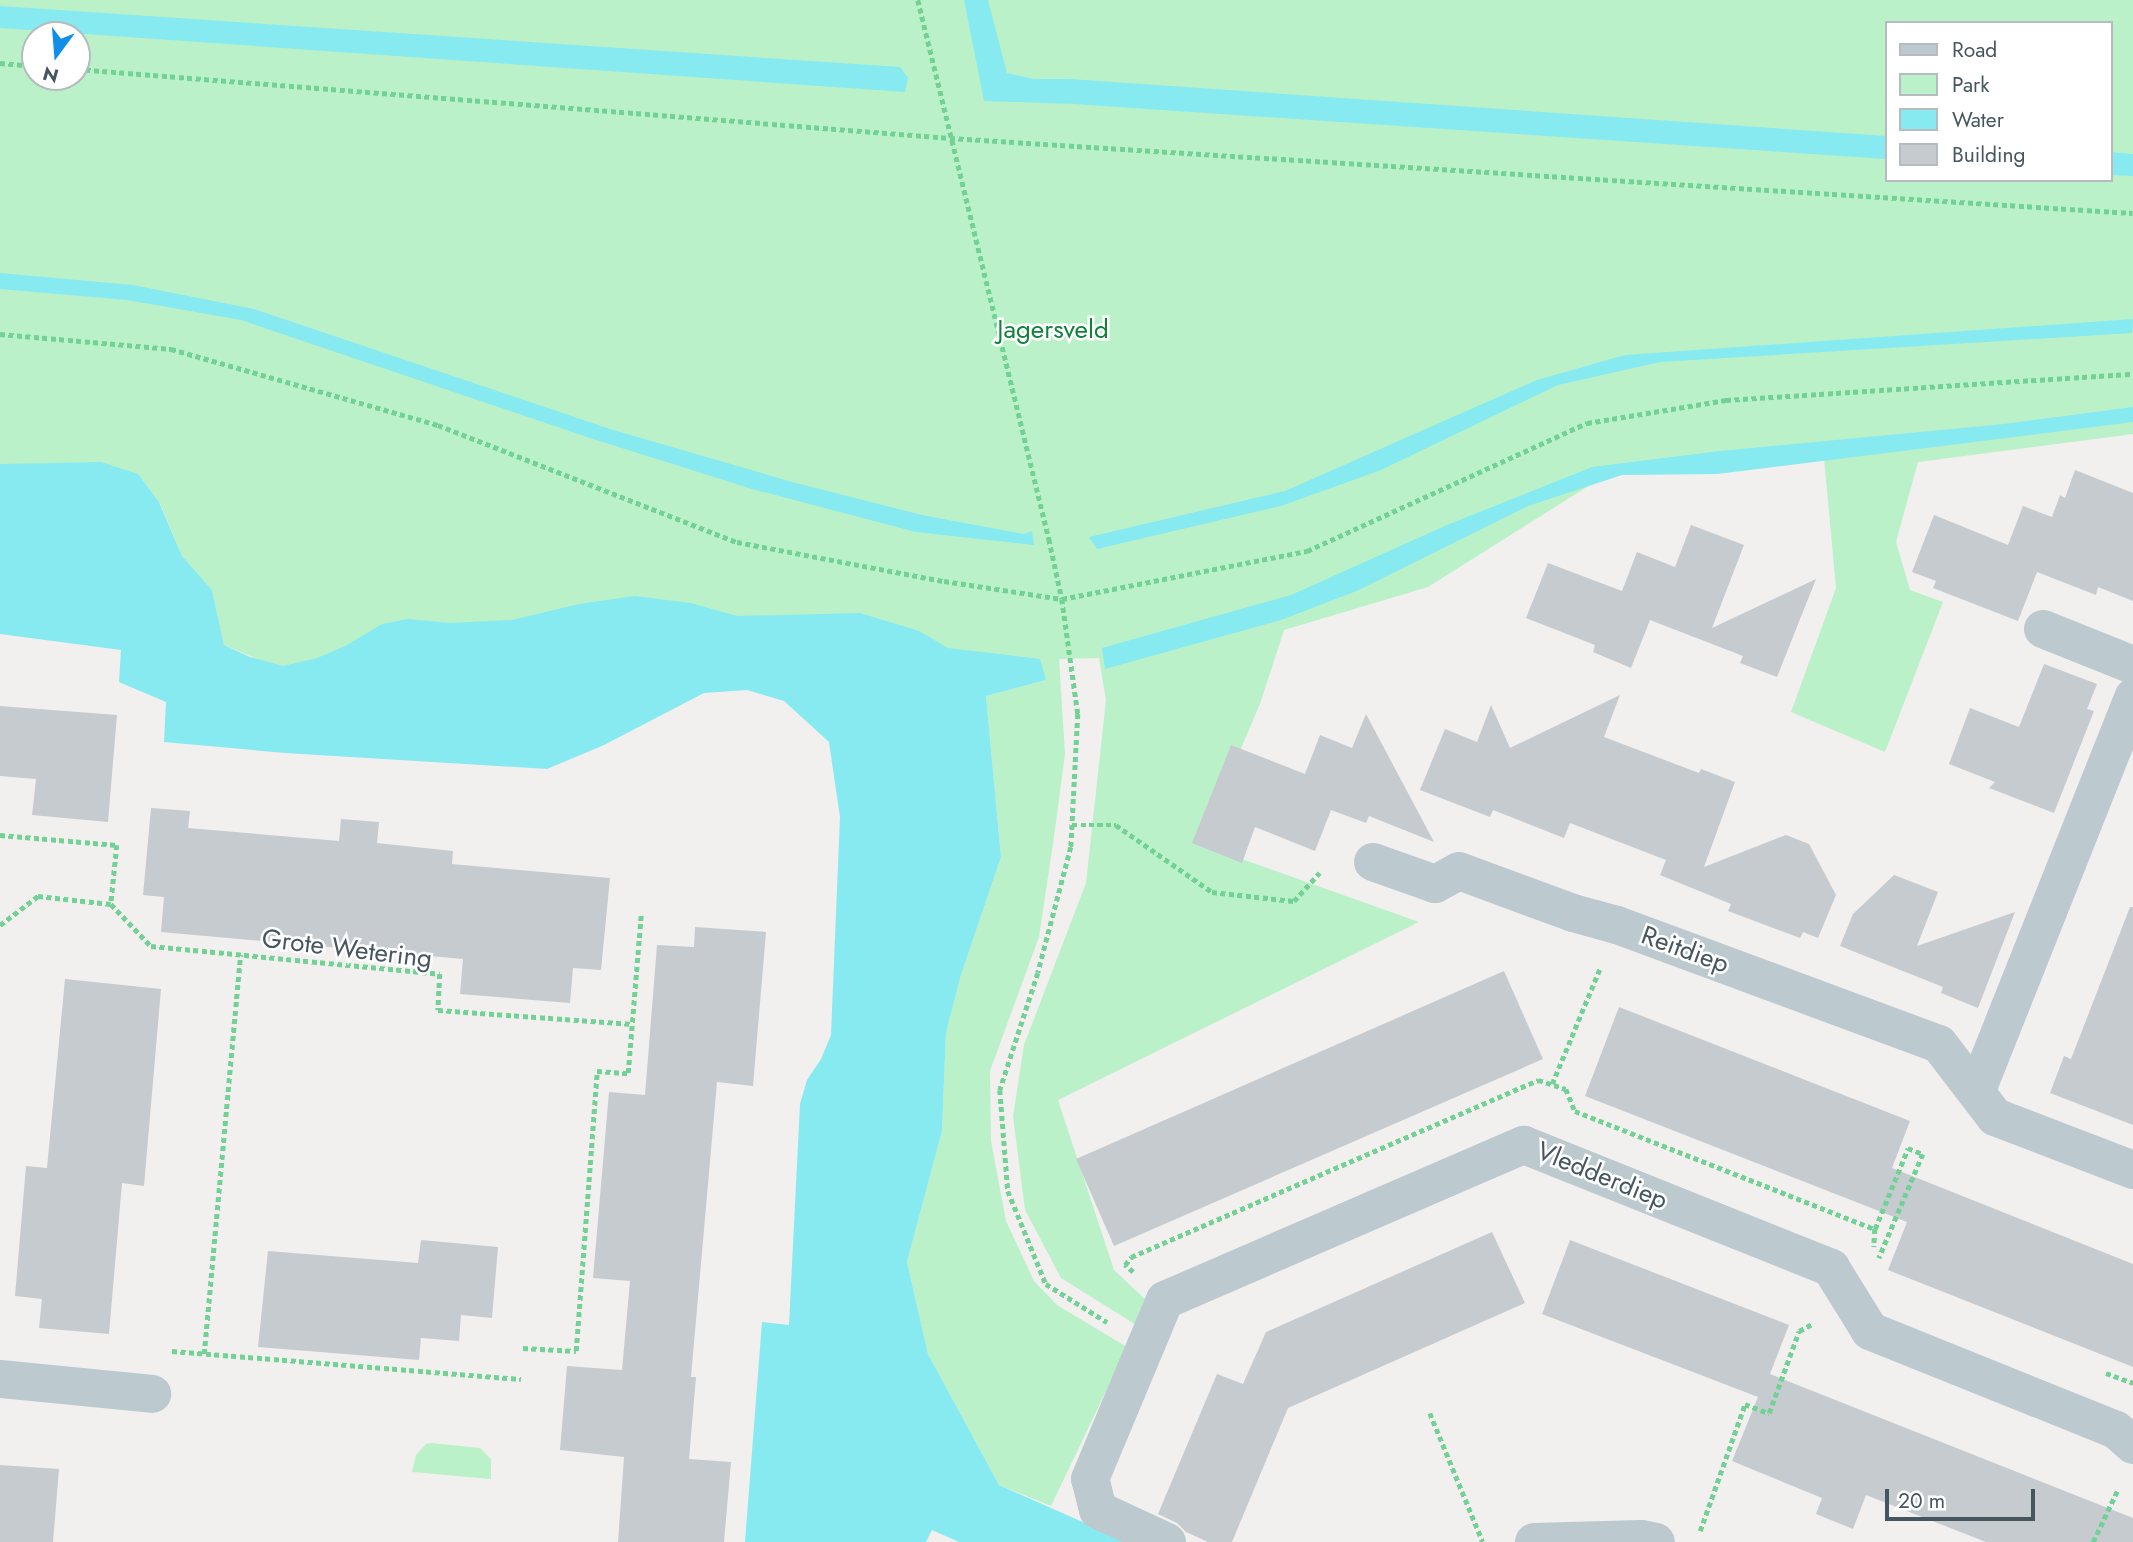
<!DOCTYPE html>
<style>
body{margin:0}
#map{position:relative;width:2133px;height:1542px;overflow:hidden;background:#f2efef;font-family:Jost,sans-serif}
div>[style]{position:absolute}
.green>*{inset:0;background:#bbf1c8}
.water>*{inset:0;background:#86eaf0}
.building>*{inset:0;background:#c6cbcf}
.path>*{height:4.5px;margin-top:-2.25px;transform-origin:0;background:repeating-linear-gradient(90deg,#72d194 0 5px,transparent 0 8.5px)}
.minor>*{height:38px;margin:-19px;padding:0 19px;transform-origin:19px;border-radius:19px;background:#bcc9cf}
span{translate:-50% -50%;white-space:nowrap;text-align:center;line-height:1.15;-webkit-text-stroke:5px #fff;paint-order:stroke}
.park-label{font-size:26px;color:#12833a}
.street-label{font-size:26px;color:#46565e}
.legend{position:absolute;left:1885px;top:21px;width:228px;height:161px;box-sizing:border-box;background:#fff;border:2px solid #b5bbbf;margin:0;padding:9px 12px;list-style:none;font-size:21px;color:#46565e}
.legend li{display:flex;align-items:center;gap:14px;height:35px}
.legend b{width:35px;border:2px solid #b5bbbf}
.north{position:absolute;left:21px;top:21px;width:70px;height:70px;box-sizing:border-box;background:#fff;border:2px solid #b5bbbf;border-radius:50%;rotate:196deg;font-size:19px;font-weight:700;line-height:28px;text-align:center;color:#46565e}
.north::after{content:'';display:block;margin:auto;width:24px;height:32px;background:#108fea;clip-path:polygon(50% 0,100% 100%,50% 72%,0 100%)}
.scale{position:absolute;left:1885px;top:1489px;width:150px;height:32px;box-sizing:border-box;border:4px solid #46565e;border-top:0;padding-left:9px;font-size:21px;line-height:24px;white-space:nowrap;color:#46565e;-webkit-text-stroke:5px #fff;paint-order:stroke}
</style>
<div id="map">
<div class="green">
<div style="clip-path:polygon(evenodd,0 0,2133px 0,2133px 434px,1918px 462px,1896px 542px,1910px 590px,1943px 602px,1885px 752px,1791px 712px,1836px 588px,1823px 447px,1606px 475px,1428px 587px,1284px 630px,1260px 704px,1200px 844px,1419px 922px,1058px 1100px,1114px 1270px,1147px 1301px,1141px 1328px,1061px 1278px,1025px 1210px,1013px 1116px,1024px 1045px,1086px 883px,1106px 700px,1099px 658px,1059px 659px,1065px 754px,1054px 837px,1039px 937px,990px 1071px,991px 1141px,1006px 1221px,1034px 1281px,1057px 1305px,1127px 1347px,1051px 1506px,999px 1485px,928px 1354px,907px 1262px,942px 1131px,946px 1033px,961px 975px,1001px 857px,986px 696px,1046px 680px,334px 691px,224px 645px,212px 590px,182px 556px,160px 503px,0 487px,0 0,1886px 23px,2110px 23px,2110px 180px,1886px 180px,1886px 23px,0 0,35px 35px,77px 35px,77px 77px,35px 77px,35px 35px)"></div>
<div style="clip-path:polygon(431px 1443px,480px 1448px,491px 1459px,491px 1479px,412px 1472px,416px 1455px,426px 1444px)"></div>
</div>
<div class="water">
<div style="clip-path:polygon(964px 0,988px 0,1007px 73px,1033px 79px,1070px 79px,1886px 136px,1886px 159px,1074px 104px,984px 101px)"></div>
<div style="clip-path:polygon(0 6px,900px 67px,908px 78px,905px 92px,0 28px)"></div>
<div style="clip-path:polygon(2110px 152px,2133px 154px,2133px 176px,2110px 175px)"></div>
<div style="clip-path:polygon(0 273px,133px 285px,254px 309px,610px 429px,792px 482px,922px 515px,1024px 534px,1032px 531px,1034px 545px,916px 532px,752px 489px,590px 438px,241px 320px,127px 300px,0 289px)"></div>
<div style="clip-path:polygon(2133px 319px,2132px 333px,1660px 362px,1558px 385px,1381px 470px,1281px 506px,1097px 549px,1089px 537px,1285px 491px,1537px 380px,1625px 355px)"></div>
<div style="clip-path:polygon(2133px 407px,2133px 422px,1717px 474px,1622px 475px,1528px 506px,1359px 590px,1281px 620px,1105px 669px,1102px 648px,1291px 595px,1447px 525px,1592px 467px,1720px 451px,2004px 424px)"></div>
<div style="clip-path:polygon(101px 462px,138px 474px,159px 502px,182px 556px,212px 590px,224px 645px,250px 657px,283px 666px,317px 658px,345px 646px,382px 624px,408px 619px,451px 623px,512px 620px,579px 604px,635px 596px,691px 603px,737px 616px,860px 613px,919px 631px,948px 648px,1040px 659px,1046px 680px,986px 696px,1001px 857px,961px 975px,946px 1033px,942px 1131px,907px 1262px,928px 1354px,999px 1485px,1128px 1542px,959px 1542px,932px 1530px,926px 1542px,745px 1542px,762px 1322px,789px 1325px,800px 1104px,807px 1080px,821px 1059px,831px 1035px,840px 817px,829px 742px,784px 701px,747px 690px,704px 693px,604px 745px,547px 769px,285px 753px,164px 742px,166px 702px,119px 682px,121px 650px,0 634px,0 464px)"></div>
</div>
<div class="building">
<div style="clip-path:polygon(2075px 470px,2133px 493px,2133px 601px,2098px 587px,2096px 595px,2037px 572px,2018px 621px,1933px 588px,1936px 581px,1912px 572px,1934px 515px,2008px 545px,2023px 506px,2052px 517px,2060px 495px,2065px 498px)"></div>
<div style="clip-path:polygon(1691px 525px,1744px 545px,1712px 628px,1816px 579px,1777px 677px,1740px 663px,1743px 656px,1650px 620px,1631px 668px,1593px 652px,1595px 645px,1526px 618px,1548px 563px,1622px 591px,1637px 552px,1675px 567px)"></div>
<div style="clip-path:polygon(2044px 664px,2097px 684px,2087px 709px,2094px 711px,2054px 813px,1989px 788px,1995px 782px,1949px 764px,1970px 708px,2019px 727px)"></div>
<div style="clip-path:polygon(1620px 695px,1604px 737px,1699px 773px,1701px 769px,1735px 782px,1704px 867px,1786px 835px,1809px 844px,1836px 895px,1818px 938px,1803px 932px,1800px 938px,1728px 911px,1731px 904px,1660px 875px,1666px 860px,1570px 823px,1564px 838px,1493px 810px,1490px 817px,1420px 790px,1445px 729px,1477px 742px,1491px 705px,1510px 748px)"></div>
<div style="clip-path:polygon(0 706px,117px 715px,108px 822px,32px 815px,36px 779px,0 776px)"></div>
<div style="clip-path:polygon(1366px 714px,1434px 842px,1369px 816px,1366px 823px,1331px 810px,1315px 851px,1255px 827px,1242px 863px,1192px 843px,1231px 745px,1305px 774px,1320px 735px,1352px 748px)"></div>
<div style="clip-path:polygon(151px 808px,190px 811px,188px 828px,339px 841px,341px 819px,379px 822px,377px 843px,453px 851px,452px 864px,610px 878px,601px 970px,573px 968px,570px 1003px,460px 994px,463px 959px,161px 932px,164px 897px,143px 895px)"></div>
<div style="clip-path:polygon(1894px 875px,1938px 892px,1917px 946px,2015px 912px,1978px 1008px,1941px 993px,1943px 987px,1840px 946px,1853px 914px)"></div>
<div style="clip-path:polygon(2130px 907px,2133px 907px,2133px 1125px,2050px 1093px,2064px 1056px,2071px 1059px)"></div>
<div style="clip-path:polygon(695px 927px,766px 932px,753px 1086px,717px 1082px,691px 1377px,696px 1377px,689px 1459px,731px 1462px,724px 1542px,618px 1542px,624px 1457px,560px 1450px,567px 1366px,622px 1370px,630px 1281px,593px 1278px,609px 1092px,645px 1095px,657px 945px,694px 947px)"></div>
<div style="clip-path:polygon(1504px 971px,1543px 1059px,1114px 1246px,1076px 1159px)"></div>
<div style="clip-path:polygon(65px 979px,161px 989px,144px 1186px,122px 1183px,109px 1334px,39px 1328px,42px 1299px,15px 1296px,26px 1166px,47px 1168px)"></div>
<div style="clip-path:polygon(1619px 1007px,1910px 1121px,1892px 1168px,2133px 1264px,2133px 1367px,1888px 1270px,1907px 1222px,1585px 1096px)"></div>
<div style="clip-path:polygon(1492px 1232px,1525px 1303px,1288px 1408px,1232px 1542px,1208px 1542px,1186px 1532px,1177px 1523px,1158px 1514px,1217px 1374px,1243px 1384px,1266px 1332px)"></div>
<div style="clip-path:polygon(421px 1240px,498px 1247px,492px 1318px,461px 1315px,459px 1341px,421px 1338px,419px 1360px,258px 1347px,268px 1251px,418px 1263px)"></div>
<div style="clip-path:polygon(1570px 1240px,1789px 1325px,1770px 1374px,2133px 1518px,2133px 1542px,1986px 1542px,1866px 1495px,1853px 1529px,1816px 1514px,1822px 1498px,1732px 1461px,1758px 1397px,1542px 1314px)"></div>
<div style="clip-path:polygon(0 1465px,59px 1469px,53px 1542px,0 1542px)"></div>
</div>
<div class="path">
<div style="left:918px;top:0;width:555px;rotate:76.34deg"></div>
<div style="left:1049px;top:539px;width:61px;rotate:77.8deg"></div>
<div style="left:1062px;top:599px;width:116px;rotate:82.1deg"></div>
<div style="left:1078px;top:714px;width:133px;rotate:93deg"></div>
<div style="left:1071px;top:847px;width:130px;rotate:104.7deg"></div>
<div style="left:1038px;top:973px;width:123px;rotate:108deg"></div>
<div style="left:1000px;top:1090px;width:101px;rotate:85.5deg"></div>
<div style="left:1008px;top:1191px;width:100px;rotate:67.8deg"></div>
<div style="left:1046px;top:1284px;width:72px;rotate:31.9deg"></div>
<div style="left:0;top:63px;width:35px;rotate:5deg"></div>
<div style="left:77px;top:69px;width:876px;rotate:4.52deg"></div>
<div style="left:950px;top:138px;width:1185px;rotate:3.63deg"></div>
<div style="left:0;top:334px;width:172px;rotate:5deg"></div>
<div style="left:171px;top:349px;width:278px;rotate:15.9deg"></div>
<div style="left:438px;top:425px;width:321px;rotate:21.4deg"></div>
<div style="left:737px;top:542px;width:211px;rotate:10.7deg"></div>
<div style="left:944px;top:581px;width:119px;rotate:8.7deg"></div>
<div style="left:1062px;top:599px;width:250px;rotate:-11.1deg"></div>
<div style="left:1307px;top:551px;width:308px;rotate:-24.6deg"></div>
<div style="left:1587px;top:423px;width:141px;rotate:-9.4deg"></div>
<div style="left:1726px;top:400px;width:408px;rotate:-3.7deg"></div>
<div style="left:1072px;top:825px;width:44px"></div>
<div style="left:1116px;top:825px;width:117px;rotate:34.9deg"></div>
<div style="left:1212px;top:892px;width:82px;rotate:6.3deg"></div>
<div style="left:1294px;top:901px;width:38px;rotate:-48deg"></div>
<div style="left:0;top:835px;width:117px;rotate:4.9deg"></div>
<div style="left:117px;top:845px;width:59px;rotate:95.8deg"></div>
<div style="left:0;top:925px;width:48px;rotate:-37.3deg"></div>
<div style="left:38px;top:896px;width:73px;rotate:6.3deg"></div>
<div style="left:111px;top:904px;width:58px;rotate:46.4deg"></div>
<div style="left:151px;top:946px;width:290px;rotate:5.5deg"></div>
<div style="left:440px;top:974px;width:36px;rotate:93deg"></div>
<div style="left:438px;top:1010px;width:195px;rotate:4.1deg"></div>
<div style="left:1552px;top:1084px;width:126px;rotate:-67.5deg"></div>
<div style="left:1875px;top:1229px;width:87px;rotate:-67.8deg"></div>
<div style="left:1908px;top:1148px;width:16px;rotate:22deg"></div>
<div style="left:1923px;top:1154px;width:113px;rotate:112.9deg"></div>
<div style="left:1133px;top:1272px;width:11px;rotate:-139deg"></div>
<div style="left:1125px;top:1265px;width:10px;rotate:-53deg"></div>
<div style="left:1131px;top:1257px;width:444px;rotate:-23.5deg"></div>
<div style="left:1538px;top:1080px;width:29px;rotate:18deg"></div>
<div style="left:1566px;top:1089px;width:24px;rotate:68deg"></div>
<div style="left:1575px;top:1111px;width:322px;rotate:21.5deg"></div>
<div style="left:1875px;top:1229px;width:18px;rotate:93deg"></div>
<div style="left:523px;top:1348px;width:53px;rotate:3.2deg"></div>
<div style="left:576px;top:1351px;width:281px;rotate:-85.7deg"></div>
<div style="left:597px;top:1071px;width:31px;rotate:4deg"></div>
<div style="left:628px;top:1073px;width:159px;rotate:-85.3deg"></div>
<div style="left:172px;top:1351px;width:350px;rotate:4.6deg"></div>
<div style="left:204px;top:1354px;width:401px;rotate:-84.8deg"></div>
<div style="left:2106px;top:1373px;width:29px;rotate:20deg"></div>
<div style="left:1430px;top:1413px;width:139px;rotate:67.7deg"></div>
<div style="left:1700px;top:1531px;width:135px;rotate:-70.5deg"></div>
<div style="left:1745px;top:1404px;width:26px;rotate:21deg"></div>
<div style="left:1769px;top:1413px;width:87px;rotate:-69.9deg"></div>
<div style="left:1799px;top:1331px;width:17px;rotate:-28deg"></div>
<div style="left:2093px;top:1542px;width:59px;rotate:-64.7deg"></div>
</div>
<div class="minor">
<div style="left:2043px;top:629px;width:97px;rotate:21.8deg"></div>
<div style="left:1373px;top:862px;width:66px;rotate:19.5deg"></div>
<div style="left:1435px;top:884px;width:27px;rotate:-28deg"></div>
<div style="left:1459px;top:871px;width:121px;rotate:20.2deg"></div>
<div style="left:1573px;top:913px;width:46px;rotate:15.3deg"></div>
<div style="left:1617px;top:925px;width:343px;rotate:20.3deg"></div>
<div style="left:1939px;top:1044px;width:92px;rotate:52.5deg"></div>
<div style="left:1995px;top:1117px;width:148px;rotate:21deg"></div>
<div style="left:1977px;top:1090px;width:423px;rotate:-68.3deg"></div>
<div style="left:0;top:1379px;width:153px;rotate:5.6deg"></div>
<div style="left:1167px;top:1542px;width:76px;rotate:-155.1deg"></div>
<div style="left:1098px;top:1510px;width:32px;rotate:-104deg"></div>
<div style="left:1090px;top:1479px;width:194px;rotate:-67.3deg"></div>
<div style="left:1165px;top:1300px;width:391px;rotate:-23.4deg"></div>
<div style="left:1524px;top:1145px;width:331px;rotate:21.8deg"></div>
<div style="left:1831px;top:1268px;width:74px;rotate:58.2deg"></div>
<div style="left:1870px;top:1331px;width:265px;rotate:21.9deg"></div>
<div style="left:2116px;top:1430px;width:23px;rotate:41deg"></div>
<div style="left:1534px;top:1542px;width:107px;rotate:-1.6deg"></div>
<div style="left:1641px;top:1539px;width:15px;rotate:11deg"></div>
</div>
<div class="park-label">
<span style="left:1053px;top:330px">Jagersveld</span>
</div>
<div class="street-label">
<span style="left:347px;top:949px;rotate:7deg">Grote Wetering</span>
<span style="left:1685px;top:950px;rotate:20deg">Reitdiep</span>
<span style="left:1602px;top:1176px;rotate:22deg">Vledderdiep</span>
</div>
<ul class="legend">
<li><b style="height:9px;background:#bcc9cf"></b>Road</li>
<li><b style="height:19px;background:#bbf1c8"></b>Park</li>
<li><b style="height:19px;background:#86eaf0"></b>Water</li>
<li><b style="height:19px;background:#c6cbcf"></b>Building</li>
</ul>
<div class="north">N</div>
<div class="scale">20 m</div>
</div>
